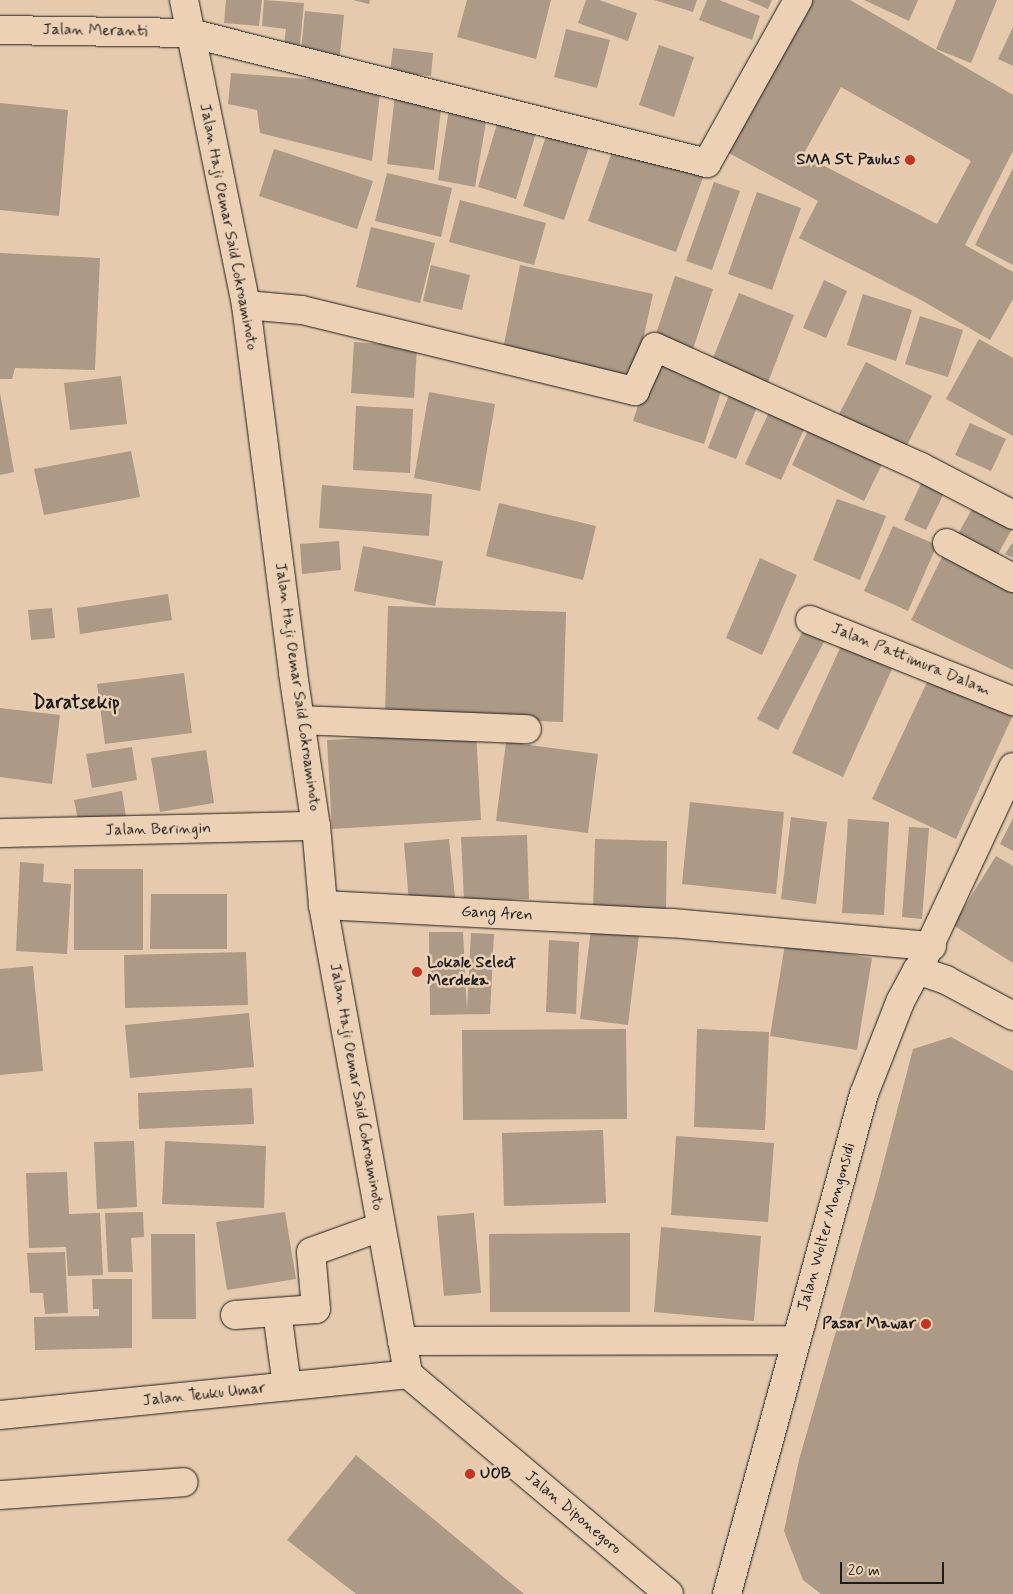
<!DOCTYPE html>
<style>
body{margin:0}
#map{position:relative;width:1013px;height:1594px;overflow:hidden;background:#e5caae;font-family:Mynerve,sans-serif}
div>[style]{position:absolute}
.building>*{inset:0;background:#ac9986}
.roads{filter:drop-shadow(0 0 1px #1c1c1c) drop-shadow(0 0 1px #1c1c1c)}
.minor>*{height:28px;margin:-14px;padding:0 14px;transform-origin:14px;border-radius:14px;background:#edd1b4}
.dots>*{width:14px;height:14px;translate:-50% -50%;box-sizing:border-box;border:2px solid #edd1b4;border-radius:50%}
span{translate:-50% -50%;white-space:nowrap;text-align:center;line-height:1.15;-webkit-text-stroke:5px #edd1b4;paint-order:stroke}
.street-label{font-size:16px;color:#1c1c1c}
.poi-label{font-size:16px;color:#1c1c1c;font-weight:700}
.right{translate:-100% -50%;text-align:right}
.left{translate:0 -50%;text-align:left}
.quarter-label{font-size:19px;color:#1c1c1c;font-weight:700}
.scale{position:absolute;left:840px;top:1562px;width:104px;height:22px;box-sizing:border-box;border:2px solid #1c1c1c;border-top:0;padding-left:6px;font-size:15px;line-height:18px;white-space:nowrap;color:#1c1c1c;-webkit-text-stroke:4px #edd1b4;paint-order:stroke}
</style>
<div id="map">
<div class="building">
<div style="clip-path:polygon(226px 0,262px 0,259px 26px,224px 23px)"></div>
<div style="clip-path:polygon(264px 0,304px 3px,299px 55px,283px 53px,286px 29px,262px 26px)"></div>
<div style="clip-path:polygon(353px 0,370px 0,369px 4px)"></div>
<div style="clip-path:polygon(467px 0,551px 0,536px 59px,457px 37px)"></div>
<div style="clip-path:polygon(586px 0,599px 0,637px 13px,628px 41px,578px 23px)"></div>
<div style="clip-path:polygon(654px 0,697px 0,693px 12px)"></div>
<div style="clip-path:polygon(707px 0,719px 0,760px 16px,752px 40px,699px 20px)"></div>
<div style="clip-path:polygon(747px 0,772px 0,768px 9px)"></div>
<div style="clip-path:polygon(evenodd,812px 0,850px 0,1013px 95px,1013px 151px,965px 245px,1013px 272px,1013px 299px,990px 340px,921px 300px,799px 238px,818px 201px,729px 153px,812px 0,841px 87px,971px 161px,937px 224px,803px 155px,841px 87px)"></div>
<div style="clip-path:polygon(864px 0,918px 0,909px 21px)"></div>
<div style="clip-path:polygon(956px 0,997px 0,971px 63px,936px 49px)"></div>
<div style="clip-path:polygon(305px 11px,344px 15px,339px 64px,300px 60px)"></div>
<div style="clip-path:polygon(1013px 27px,1013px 66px,998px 59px)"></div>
<div style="clip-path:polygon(566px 29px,610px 40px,597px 88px,554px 77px)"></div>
<div style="clip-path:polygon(659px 45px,694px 57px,674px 117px,639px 105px)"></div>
<div style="clip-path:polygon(393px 48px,433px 53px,431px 76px,390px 72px)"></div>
<div style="clip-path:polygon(231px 73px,381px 85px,372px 161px,260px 133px,257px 110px,228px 104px)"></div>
<div style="clip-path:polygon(395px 95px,442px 100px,434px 170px,387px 164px)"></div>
<div style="clip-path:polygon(0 103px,68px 110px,59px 216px,0 210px)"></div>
<div style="clip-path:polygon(450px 103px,488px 110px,475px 187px,438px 180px)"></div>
<div style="clip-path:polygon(501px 111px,539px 123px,516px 199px,478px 187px)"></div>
<div style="clip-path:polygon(548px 130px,590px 144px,564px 220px,523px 206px)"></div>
<div style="clip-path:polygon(616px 140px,705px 172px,676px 252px,588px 221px)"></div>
<div style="clip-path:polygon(274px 149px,373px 181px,357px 229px,259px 196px)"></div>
<div style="clip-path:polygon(1013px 168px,1013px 265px,975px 245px)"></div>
<div style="clip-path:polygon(387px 173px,452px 188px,441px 237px,375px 221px)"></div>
<div style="clip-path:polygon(714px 182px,740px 191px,712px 270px,686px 261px)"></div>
<div style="clip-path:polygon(757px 192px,801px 208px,772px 290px,728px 274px)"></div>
<div style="clip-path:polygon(460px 200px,546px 223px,534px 265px,449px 242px)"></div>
<div style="clip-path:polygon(371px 227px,435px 243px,420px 303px,356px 287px)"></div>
<div style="clip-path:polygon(0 253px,100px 258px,95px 370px,15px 368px,12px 379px,0 379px)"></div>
<div style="clip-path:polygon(431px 265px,470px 275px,462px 310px,423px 301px)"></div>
<div style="clip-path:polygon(520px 265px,653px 294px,635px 377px,503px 349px)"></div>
<div style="clip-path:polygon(675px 276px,713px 289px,691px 355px,653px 343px)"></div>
<div style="clip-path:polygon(824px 280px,847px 291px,826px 338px,803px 328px)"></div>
<div style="clip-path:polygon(739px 293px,794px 315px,767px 385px,711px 363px)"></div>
<div style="clip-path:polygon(863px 294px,912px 310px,896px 361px,847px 345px)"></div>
<div style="clip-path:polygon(920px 316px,963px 330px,948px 377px,905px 364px)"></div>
<div style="clip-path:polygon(979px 339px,1013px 358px,1013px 436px,946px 399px)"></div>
<div style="clip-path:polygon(354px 342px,417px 347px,414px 398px,351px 393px)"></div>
<div style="clip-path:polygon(654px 356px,725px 379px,704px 444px,633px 421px)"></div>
<div style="clip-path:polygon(866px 362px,932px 396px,903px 453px,837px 418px)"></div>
<div style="clip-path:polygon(121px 376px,127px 424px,70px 430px,64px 383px)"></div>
<div style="clip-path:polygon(731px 390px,759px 402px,736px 459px,708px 448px)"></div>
<div style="clip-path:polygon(429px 392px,495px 404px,480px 491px,414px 478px)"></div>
<div style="clip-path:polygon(0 393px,14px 472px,0 475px)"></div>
<div style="clip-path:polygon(356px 406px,413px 409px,410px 473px,353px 470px)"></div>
<div style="clip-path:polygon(771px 408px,806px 425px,781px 480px,745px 464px)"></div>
<div style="clip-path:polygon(970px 423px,1006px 439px,991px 471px,955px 455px)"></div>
<div style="clip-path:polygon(811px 424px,884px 460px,864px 501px,792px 465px)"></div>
<div style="clip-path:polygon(131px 451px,140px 497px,44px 515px,34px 469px)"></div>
<div style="clip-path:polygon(925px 475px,948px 485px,926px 530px,904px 520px)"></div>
<div style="clip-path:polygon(322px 485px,432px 494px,429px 536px,319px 528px)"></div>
<div style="clip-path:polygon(837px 499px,886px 516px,860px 580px,813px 560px)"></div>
<div style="clip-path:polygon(977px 500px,1013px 527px,997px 556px,958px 534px)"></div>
<div style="clip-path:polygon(499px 503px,596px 526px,583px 580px,486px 556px)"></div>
<div style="clip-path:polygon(893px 526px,937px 545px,908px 611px,864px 591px)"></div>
<div style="clip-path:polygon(339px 541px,341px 570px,302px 574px,300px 544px)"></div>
<div style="clip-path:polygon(1013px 542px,1013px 558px,1005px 554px)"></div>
<div style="clip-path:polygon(363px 546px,443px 561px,435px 606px,354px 591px)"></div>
<div style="clip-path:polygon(944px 553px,1013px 586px,1013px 670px,911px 620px)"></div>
<div style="clip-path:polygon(760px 558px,797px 575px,762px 655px,726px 638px)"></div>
<div style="clip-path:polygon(168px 594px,172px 620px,80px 634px,77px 608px)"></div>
<div style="clip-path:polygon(388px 606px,566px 612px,563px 722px,385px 715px)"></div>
<div style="clip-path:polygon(52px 608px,55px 638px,31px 640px,28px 610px)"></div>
<div style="clip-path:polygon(804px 629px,825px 640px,778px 730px,757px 719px)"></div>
<div style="clip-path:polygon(841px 646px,892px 669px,843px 777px,792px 753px)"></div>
<div style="clip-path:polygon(184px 673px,192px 733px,105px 744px,97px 684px)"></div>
<div style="clip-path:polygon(930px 676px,1013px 715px,956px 839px,872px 799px)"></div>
<div style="clip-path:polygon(0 708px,60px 715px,52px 784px,0 777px)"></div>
<div style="clip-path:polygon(476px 732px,481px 820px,332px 829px,327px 740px)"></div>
<div style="clip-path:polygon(506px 742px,598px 754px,588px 833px,496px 821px)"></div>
<div style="clip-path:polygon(132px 747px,137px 780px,92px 788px,86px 754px)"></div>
<div style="clip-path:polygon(206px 750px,214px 803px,160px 812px,151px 758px)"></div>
<div style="clip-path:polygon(122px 791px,126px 817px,79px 825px,74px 800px)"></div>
<div style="clip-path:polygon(690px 802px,784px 812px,776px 894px,682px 884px)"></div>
<div style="clip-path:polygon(791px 817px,827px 822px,816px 904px,781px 899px)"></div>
<div style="clip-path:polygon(1013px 818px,1013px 851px,1000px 844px)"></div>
<div style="clip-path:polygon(848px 819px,889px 822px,884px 915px,842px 913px)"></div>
<div style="clip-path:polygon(909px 827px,929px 828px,922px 919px,902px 917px)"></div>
<div style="clip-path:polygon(527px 835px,529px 899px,464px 901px,461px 837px)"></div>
<div style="clip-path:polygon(449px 839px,455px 898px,409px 902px,404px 843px)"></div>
<div style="clip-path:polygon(595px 839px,667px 841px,666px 912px,593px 910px)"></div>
<div style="clip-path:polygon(996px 856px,1013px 866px,1013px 963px,953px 925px)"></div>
<div style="clip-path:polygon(20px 862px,44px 864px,43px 882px,71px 884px,67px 954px,16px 951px)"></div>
<div style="clip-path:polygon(74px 869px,143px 869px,143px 950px,74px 950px)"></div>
<div style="clip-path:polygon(151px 894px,227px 894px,227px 949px,150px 949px)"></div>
<div style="clip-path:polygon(591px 929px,639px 935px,628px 1025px,580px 1019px)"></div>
<div style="clip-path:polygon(429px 932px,463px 932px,467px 1010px,471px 933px,494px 934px,490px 1014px,430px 1015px)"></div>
<div style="clip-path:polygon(549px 940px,579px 942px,576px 1014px,546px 1012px)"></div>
<div style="clip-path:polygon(785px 944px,872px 958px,857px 1050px,770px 1036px)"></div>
<div style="clip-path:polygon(246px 952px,248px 1005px,125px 1008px,124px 955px)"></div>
<div style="clip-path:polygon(33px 966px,43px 1071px,0 1075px,0 969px)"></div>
<div style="clip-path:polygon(249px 1013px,254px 1067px,130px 1078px,125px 1025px)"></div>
<div style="clip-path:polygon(626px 1029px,627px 1119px,463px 1120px,462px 1030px)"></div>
<div style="clip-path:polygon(697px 1029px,769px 1032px,765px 1130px,694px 1127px)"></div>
<div style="clip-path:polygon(951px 1037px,1013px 1071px,1013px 1594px,821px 1594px,803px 1580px,784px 1531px,799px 1460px,877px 1188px,913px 1049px)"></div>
<div style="clip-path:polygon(252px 1088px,254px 1124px,139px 1129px,138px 1093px)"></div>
<div style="clip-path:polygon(603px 1130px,606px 1203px,504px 1206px,502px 1133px)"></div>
<div style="clip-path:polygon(676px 1136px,774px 1143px,768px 1222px,671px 1215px)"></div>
<div style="clip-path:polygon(134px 1141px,137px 1207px,97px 1209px,94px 1142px)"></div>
<div style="clip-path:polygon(165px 1141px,266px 1146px,264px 1208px,162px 1204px)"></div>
<div style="clip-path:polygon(67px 1172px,69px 1214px,100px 1213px,103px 1275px,68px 1276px,66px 1247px,29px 1248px,26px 1173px)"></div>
<div style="clip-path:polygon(143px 1212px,144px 1237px,131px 1238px,133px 1272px,108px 1272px,105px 1213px)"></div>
<div style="clip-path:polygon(285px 1212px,296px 1279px,227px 1290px,216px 1222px)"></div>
<div style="clip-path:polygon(474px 1213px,481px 1293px,444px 1296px,437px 1216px)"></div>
<div style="clip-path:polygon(661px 1227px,761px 1236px,754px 1321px,654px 1312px)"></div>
<div style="clip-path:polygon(630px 1233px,630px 1312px,490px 1312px,489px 1234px)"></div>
<div style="clip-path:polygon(151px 1234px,195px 1234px,196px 1319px,152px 1319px)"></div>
<div style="clip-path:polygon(65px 1252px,68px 1313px,45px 1314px,43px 1293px,30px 1293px,27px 1253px)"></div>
<div style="clip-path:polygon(92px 1279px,132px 1279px,132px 1348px,35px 1350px,34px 1317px,99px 1316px,99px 1309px,93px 1309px)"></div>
<div style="clip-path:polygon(356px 1455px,524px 1594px,356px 1594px,287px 1540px)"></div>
</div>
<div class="roads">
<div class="minor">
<div style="left:184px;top:0;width:311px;rotate:78.5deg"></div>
<div style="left:246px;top:305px;width:371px;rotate:82.7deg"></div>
<div style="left:293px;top:673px;width:155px;rotate:81.5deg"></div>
<div style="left:316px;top:826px;width:79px;rotate:84.9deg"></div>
<div style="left:323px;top:905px;width:477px;rotate:79.7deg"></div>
<div style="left:0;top:30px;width:190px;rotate:0.9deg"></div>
<div style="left:190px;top:33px;width:533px;rotate:14.11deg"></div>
<div style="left:707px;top:163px;width:187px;rotate:-60.8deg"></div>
<div style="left:246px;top:305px;width:56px;rotate:5.1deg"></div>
<div style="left:302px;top:310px;width:343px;rotate:13.7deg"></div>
<div style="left:635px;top:391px;width:48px;rotate:-65.6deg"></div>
<div style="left:655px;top:347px;width:290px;rotate:24.3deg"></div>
<div style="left:919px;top:466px;width:106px;rotate:27.5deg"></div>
<div style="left:947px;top:543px;width:75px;rotate:27.9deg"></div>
<div style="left:810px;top:620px;width:219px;rotate:21.8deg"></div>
<div style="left:300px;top:720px;width:227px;rotate:2.3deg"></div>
<div style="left:0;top:833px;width:316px;rotate:-1.3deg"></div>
<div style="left:323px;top:905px;width:349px;rotate:3deg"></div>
<div style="left:672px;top:923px;width:261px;rotate:5.1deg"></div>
<div style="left:922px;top:962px;width:215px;rotate:-65deg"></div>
<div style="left:277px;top:1312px;width:75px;rotate:82.3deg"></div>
<div style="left:235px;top:1315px;width:81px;rotate:-4.2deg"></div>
<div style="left:316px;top:1309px;width:57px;rotate:-95deg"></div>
<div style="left:311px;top:1252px;width:74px;rotate:-19.7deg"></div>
<div style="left:402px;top:1341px;width:393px;rotate:-0.1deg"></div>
<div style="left:408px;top:1374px;width:341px;rotate:40.1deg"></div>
<div style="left:0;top:1415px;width:410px;rotate:-5.7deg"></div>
<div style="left:0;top:1495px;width:184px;rotate:-4deg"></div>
<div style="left:727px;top:1594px;width:518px;rotate:-74.68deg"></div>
<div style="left:864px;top:1094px;width:99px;rotate:-68.6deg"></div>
<div style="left:900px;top:1002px;width:36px;rotate:-62deg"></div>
<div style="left:917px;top:970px;width:31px;rotate:19deg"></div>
<div style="left:946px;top:980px;width:76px;rotate:28.2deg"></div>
</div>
</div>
<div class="dots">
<div style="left:910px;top:160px;background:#c8321e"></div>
<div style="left:417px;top:972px;background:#c8321e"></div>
<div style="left:926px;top:1324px;background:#c8321e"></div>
<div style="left:470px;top:1474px;background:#c8321e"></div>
</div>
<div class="street-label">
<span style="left:95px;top:31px;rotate:1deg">Jalan Meranti</span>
<span style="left:228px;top:227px;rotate:79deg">Jalan Haji Oemar Said Cokroaminoto</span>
<span style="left:911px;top:660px;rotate:22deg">Jalan Pattimura Dalam</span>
<span style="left:297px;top:687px;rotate:82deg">Jalan Haji Oemar Said Cokroaminoto</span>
<span style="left:158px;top:830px;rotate:-1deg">Jalan Beringin</span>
<span style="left:497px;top:914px;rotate:3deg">Gang Aren</span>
<span style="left:356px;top:1087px;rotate:80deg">Jalan Haji Oemar Said Cokroaminoto</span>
<span style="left:827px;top:1227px;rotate:-74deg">Jalan Wolter Mongonsidi</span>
<span style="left:204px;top:1395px;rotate:-6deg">Jalan Teuku Umar</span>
<span style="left:573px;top:1513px;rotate:40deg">Jalan Diponegoro</span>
</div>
<div class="poi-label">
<span class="right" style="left:900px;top:160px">SMA St Paulus</span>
<span class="left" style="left:427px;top:972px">Lokale Select<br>Merdeka</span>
<span class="right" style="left:916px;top:1324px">Pasar Mawar</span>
<span class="left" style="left:480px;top:1474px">UOB</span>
</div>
<div class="quarter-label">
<span style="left:76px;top:703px">Daratsekip</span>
</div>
<div class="scale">20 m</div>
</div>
